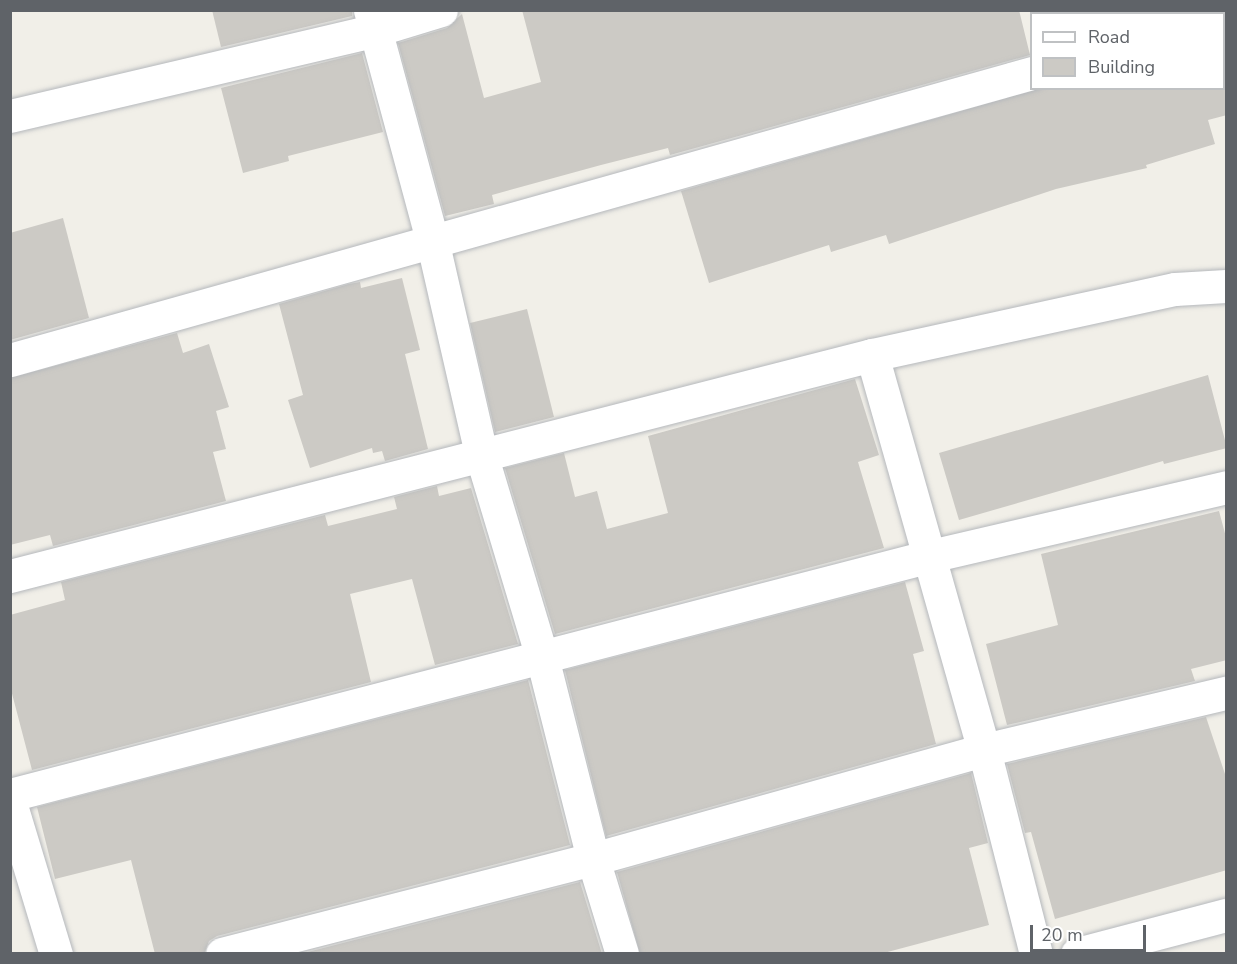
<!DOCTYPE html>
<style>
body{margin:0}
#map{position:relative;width:1237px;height:964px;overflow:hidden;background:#f1efe8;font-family:"Nunito Sans",sans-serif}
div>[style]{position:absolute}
.building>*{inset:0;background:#cccac5}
.roads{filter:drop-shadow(0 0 2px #b5b8bc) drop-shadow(0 0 2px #b5b8bc)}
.minor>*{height:33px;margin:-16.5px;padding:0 16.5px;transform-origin:16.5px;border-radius:16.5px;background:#fff}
span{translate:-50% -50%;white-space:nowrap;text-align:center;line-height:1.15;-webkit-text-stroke:5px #fff;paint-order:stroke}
.frame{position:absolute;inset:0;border:12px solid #5f6368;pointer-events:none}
.legend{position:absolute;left:1030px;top:12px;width:195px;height:78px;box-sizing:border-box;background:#fff;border:2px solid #bfc1c3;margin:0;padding:8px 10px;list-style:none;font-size:18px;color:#5f6368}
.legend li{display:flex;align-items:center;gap:12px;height:30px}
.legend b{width:30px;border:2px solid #bfc1c3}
.scale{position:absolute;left:1030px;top:925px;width:116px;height:27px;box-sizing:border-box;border:3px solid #5f6368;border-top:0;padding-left:8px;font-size:18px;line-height:21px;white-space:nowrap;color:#5f6368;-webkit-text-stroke:4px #fff;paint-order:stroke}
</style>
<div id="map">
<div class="building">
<div style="clip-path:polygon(212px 10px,352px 10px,352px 16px,221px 47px)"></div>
<div style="clip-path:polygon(522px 10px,1019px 10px,1030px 55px,670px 155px,668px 148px,601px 165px,492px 195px,494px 204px,445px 216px,398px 43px,447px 28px,462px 14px,484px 98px,541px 82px)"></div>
<div style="clip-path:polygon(362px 53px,383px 132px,288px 156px,289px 161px,243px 173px,221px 88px)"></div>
<div style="clip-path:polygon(1042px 88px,1227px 88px,1227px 115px,1208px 120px,1215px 144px,1146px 165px,1147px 168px,1056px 189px,889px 244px,886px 235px,831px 252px,829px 245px,709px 283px,681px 191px)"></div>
<div style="clip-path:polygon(63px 218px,89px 318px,10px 340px,10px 233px)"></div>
<div style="clip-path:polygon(402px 278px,420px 350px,405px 354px,428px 449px,385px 461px,382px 451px,373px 453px,372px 448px,310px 468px,288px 400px,303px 395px,279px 304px,349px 284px,360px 282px,361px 288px)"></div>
<div style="clip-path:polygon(527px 309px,554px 417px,495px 432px,470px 323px)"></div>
<div style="clip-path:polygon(177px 333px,183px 353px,209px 344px,229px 407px,216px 411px,226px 449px,213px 452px,226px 501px,53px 546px,50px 535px,10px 545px,10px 378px)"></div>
<div style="clip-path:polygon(1208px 375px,1227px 448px,1164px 464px,1163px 461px,959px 520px,939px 453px)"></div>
<div style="clip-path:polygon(855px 379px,879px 455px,858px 462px,884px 548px,555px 634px,505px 468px,564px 453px,575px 497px,597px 491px,607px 529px,668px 513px,648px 436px)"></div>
<div style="clip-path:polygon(437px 486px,439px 496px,471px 488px,518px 644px,435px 665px,412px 579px,350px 594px,371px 682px,32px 770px,10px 686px,10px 615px,65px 600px,61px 582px,325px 515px,328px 526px,397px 509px,394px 497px)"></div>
<div style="clip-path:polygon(1219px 511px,1227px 541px,1227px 660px,1191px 669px,1195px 681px,1007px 725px,986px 644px,1058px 625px,1041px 554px)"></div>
<div style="clip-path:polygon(905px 582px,924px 651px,913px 654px,936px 744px,606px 836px,565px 670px)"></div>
<div style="clip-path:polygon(528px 680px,570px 845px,217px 936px,209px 941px,204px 954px,155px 954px,131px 860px,55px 879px,37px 807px)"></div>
<div style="clip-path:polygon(1206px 717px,1227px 780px,1227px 870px,1055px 919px,1031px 832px,1025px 833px,1007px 764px)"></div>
<div style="clip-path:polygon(971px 773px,988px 843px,969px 848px,989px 925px,880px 954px,640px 954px,617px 872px)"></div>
<div style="clip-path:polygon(580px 882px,602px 954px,300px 954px)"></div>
</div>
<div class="roads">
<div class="minor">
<div style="left:370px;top:10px;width:242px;rotate:74.9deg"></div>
<div style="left:433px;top:244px;width:215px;rotate:77.1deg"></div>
<div style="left:481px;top:454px;width:212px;rotate:73.3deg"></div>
<div style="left:542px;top:657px;width:208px;rotate:75.8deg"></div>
<div style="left:593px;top:859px;width:99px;rotate:73deg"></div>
<div style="left:1224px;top:18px;width:2px;rotate:-27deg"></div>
<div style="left:10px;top:116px;width:376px;rotate:-13.2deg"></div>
<div style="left:376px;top:30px;width:68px;rotate:-17.1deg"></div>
<div style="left:872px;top:355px;width:411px;rotate:74.2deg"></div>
<div style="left:984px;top:750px;width:211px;rotate:75.7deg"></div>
<div style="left:10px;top:360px;width:1062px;rotate:-15.69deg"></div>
<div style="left:10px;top:576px;width:890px;rotate:-14.38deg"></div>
<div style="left:872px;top:355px;width:310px;rotate:-12.3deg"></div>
<div style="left:1175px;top:289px;width:51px;rotate:-3.4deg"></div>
<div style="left:10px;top:795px;width:946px;rotate:-14.56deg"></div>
<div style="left:926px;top:557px;width:308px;rotate:-13.1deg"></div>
<div style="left:10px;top:802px;width:159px;rotate:73.2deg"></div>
<div style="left:222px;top:954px;width:383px;rotate:-14.4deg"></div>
<div style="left:593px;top:859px;width:406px;rotate:-15.6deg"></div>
<div style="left:984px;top:750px;width:249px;rotate:-13.3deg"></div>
<div style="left:1077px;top:954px;width:154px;rotate:-14.7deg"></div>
</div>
</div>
<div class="frame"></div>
<ul class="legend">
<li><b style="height:8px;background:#fff"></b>Road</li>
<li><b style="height:16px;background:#cccac5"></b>Building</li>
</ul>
<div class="scale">20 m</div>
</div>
